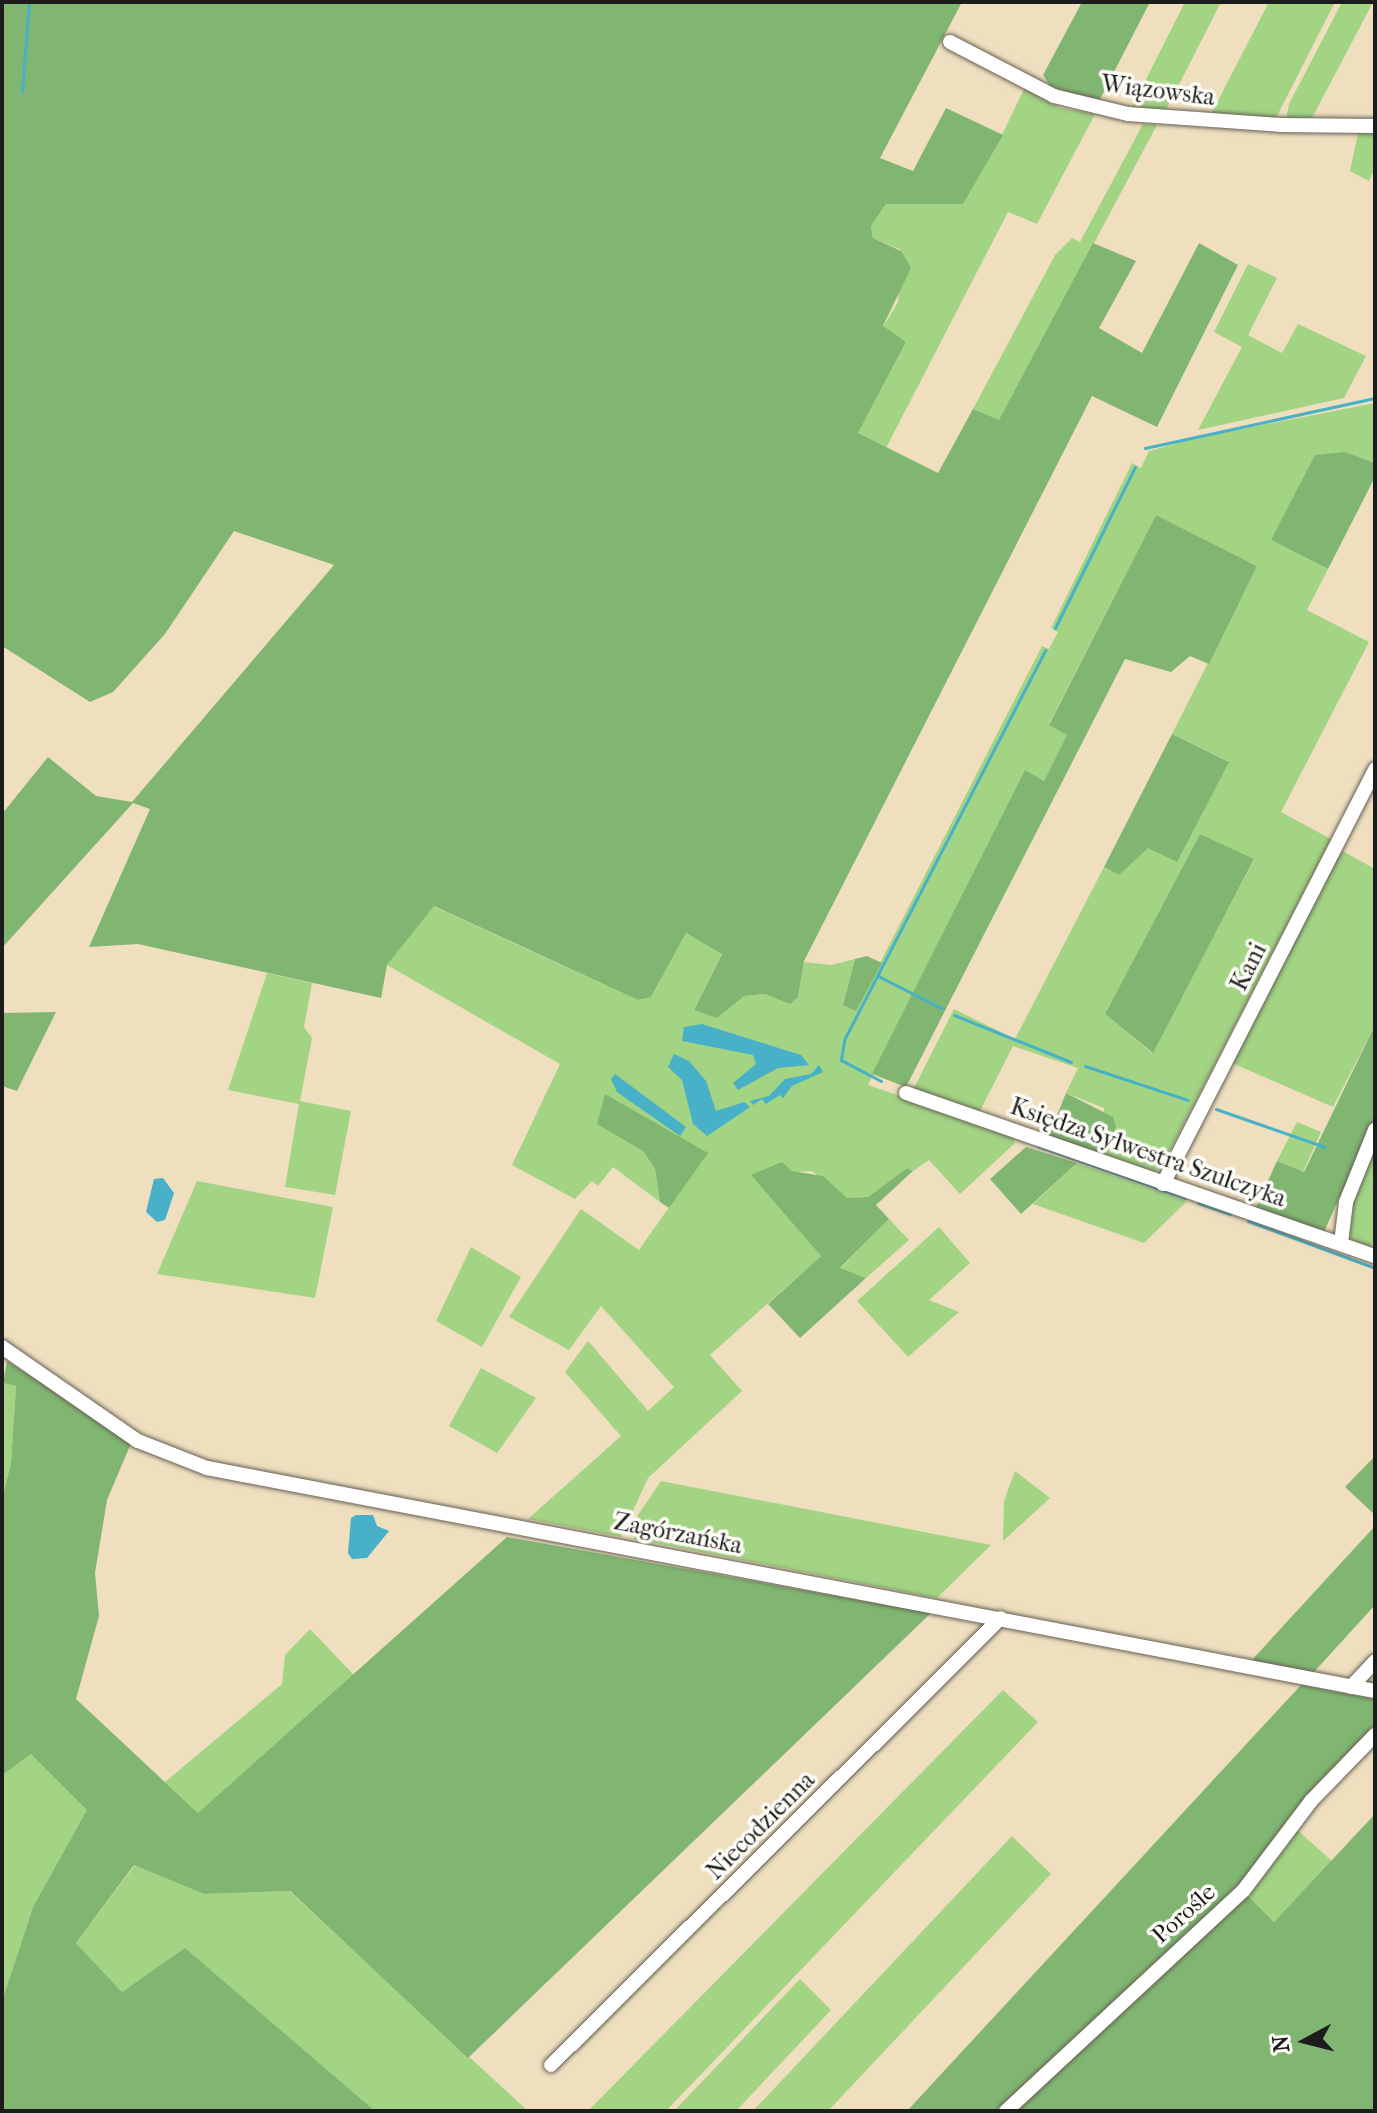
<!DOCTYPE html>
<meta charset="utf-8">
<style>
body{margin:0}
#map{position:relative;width:1377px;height:2113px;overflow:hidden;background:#efdfbf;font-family:"IM FELL French Canon",serif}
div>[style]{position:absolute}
.green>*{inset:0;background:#a2d484}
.forest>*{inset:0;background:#81b672}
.water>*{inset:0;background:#48b0c7}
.stream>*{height:3px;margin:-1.5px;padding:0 1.5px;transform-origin:1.5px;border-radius:1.5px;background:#48b0c7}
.roads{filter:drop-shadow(0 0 2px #666055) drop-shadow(0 0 2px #666055)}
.minor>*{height:14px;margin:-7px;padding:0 7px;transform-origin:7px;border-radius:7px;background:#fff}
span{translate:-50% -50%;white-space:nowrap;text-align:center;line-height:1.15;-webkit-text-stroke:7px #fdfcf7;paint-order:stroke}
.street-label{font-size:24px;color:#1c1c1c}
.frame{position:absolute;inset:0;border:4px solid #1c1c1c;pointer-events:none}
.north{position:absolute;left:1265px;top:2001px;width:80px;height:80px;-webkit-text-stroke:6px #fdfcf7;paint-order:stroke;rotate:263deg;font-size:22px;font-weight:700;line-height:32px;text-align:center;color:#1c1c1c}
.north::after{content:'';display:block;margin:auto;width:28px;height:36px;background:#1c1c1c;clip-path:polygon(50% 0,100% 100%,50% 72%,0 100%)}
</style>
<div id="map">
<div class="green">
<div style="clip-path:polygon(1185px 2px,1221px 2px,1165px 112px,1132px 107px)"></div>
<div style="clip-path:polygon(1269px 2px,1335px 2px,1276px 118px,1210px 116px)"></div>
<div style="clip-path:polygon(1342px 2px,1372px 4px,1311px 120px,1286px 120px,1289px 104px)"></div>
<div style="clip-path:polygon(1024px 89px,1060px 108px,1095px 114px,1037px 224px,1008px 212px,886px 448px,858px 433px,906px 342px,883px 327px,898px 302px,901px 250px,873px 238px,871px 226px,886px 204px,916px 202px,1002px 135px)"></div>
<div style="clip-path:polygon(1143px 124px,1157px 125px,999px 421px,973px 409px,1055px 255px,1072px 238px,1080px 242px)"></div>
<div style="clip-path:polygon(1358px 133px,1375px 133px,1375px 168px,1369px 181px,1350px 171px)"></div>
<div style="clip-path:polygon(1248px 264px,1277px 278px,1248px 335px,1282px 353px,1298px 324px,1366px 356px,1344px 398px,1198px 430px,1242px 347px,1214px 332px)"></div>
<div style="clip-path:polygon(evenodd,1375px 403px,1375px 463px,1345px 452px,1271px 540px,1328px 569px,1307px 610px,1369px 642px,1281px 812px,1331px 839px,1161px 1168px,1151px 1174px,1103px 1157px,1104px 1108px,1066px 1093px,1078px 1068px,1013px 1046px,979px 1113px,913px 1090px,954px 1009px,1015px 1039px,1104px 867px,1119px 875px,1228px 761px,1172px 734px,1257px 566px,1156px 515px,1049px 724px,1068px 734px,1044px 781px,1025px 771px,868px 1085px,1013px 1135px,1015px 1143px,960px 1194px,929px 1160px,913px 1171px,907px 1168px,868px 1197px,847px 1198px,812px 1171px,752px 1175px,821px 1256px,710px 1355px,742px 1391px,648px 1478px,621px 1537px,528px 1519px,621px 1436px,565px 1372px,588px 1341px,648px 1411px,674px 1387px,601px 1306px,569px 1350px,509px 1317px,581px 1209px,639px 1250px,707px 1153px,626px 1140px,643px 1151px,655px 1169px,660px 1202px,613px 1167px,598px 1186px,592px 1181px,575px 1199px,512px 1165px,560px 1064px,387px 965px,433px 906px,638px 1000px,651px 997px,686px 933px,722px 953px,694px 1010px,725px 1008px,744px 996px,765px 994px,798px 997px,804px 962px,831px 965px,855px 959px,843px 1005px,856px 1010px,1042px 646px,1049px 649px,1058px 632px,1051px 628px,1132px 463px,1141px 468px,1149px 451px,1195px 438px,1375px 403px,1200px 834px,1254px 860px,1152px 1053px,1105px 1014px,1200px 834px)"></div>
<div style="clip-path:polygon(1341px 850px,1375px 869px,1375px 1025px,1333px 1107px,1232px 1063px)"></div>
<div style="clip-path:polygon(267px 973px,312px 983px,304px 1027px,312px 1038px,300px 1101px,351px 1111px,335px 1195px,285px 1187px,299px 1104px,228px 1090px)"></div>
<div style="clip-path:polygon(1297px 1122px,1321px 1132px,1303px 1172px,1277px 1161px)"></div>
<div style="clip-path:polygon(1375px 1144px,1375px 1238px,1370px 1248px,1353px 1240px,1347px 1229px,1351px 1199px)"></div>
<div style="clip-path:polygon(1077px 1163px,1187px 1201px,1144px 1243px,1033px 1204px)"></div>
<div style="clip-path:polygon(197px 1181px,333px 1207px,315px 1298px,157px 1274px)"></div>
<div style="clip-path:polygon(889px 1219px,909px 1240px,866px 1278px,840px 1269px)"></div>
<div style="clip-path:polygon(939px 1227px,970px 1263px,929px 1300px,959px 1312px,908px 1357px,857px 1301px)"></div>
<div style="clip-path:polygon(471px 1247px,521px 1277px,482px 1347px,436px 1321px)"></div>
<div style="clip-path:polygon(481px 1368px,536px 1398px,497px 1453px,449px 1426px)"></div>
<div style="clip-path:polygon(2px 1383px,16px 1386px,11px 1463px,2px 1500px)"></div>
<div style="clip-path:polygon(1015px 1471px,1050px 1498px,1003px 1541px,1004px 1501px)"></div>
<div style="clip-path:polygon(661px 1481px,991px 1545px,937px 1598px,634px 1539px,638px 1515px)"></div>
<div style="clip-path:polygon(310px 1629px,354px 1675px,198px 1813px,165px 1782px,282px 1684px,285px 1655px)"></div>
<div style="clip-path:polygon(1003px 1690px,1038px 1722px,666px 2111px,588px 2111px)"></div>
<div style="clip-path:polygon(31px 1753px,88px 1810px,33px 1907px,2px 2001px,2px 1775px)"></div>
<div style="clip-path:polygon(1295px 1828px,1332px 1861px,1274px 1922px,1247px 1895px)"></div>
<div style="clip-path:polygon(1012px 1836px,1051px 1874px,828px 2111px,753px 2111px)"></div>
<div style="clip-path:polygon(135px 1865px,204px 1894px,289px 1891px,528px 2111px,375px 2111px,185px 1949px,122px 1992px,76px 1943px)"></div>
<div style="clip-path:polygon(800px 1979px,831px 2010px,736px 2111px,674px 2111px)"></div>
</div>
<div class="forest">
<div style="clip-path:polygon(2px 2px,962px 2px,880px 158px,913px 171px,946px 108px,1003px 135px,963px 204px,886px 204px,871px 226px,873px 238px,901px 251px,911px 268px,883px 326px,906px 342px,858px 433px,938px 473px,973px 409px,999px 420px,1093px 243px,1136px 261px,1099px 328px,1142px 353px,1199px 243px,1238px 265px,1157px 427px,1092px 396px,804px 961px,798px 997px,790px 1004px,765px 994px,744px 996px,717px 1018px,694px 1010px,722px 954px,686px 933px,651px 997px,638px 1000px,434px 906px,387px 965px,381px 998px,138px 944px,89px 947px,150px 809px,133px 803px,2px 948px,2px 814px,48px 757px,96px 796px,132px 802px,334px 565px,234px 531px,165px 634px,113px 692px,90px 702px,2px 646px)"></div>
<div style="clip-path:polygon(1082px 2px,1150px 2px,1098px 103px,1051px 87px,1043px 75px)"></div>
<div style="clip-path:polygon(1345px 452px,1375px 463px,1375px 477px,1328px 569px,1271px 540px,1315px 455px)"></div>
<div style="clip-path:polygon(1156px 515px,1257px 566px,1209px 664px,1190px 656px,1171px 672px,1125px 659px,906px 1087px,872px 1074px,1025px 770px,1044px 781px,1067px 735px,1049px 725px)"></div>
<div style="clip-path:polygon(1172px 734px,1229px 762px,1177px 862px,1148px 848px,1119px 875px,1104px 867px)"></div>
<div style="clip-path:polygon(1200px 834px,1254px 859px,1153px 1053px,1105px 1014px)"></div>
<div style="clip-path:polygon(867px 956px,882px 963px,856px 1011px,843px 1005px,855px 959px)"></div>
<div style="clip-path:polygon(56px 1012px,17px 1091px,2px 1086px,2px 1013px)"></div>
<div style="clip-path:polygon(1375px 1025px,1375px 1117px,1324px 1232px,1255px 1209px,1277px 1161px,1304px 1172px)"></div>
<div style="clip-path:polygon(1066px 1093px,1113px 1117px,1116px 1127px,1103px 1157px,1048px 1138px)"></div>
<div style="clip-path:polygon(605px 1094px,708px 1153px,669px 1208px,660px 1202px,655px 1169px,643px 1151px,597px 1124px)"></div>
<div style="clip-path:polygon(1026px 1147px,1077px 1163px,1021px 1214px,990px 1179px)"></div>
<div style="clip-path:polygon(782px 1162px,792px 1171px,823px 1176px,847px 1198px,868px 1197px,907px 1168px,913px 1171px,876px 1205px,889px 1219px,840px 1268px,866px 1278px,800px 1338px,768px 1304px,821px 1256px,751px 1175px)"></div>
<div style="clip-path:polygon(7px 1361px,132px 1441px,107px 1500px,95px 1573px,99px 1616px,76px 1699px,198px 1813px,507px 1537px,931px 1613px,468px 2058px,290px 1891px,204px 1894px,134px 1865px,76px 1943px,122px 1992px,185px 1948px,375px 2111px,2px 2111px,2px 2001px,33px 1907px,87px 1810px,31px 1754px,2px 1775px,2px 1500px,11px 1463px,16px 1386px,3px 1383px)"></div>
<div style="clip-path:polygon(1375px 1456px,1375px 1515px,1345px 1487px)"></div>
<div style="clip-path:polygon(1375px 1526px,1375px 1605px,1314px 1672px,1251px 1661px)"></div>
<div style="clip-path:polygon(1301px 1685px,1375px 1699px,1375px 1724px,1242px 1884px,996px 2111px,907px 2111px)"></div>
<div style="clip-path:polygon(1375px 1814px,1375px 2111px,1015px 2111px,1247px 1895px,1274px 1922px)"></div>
</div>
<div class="water">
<div style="clip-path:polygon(702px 1024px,801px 1055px,809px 1065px,778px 1068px,738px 1090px,733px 1083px,756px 1064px,753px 1055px,682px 1041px,684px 1027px)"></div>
<div style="clip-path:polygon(674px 1054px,689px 1061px,706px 1081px,716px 1111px,744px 1102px,750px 1107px,707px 1136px,693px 1124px,682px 1080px,668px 1067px)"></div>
<div style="clip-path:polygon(819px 1065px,823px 1072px,792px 1086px,783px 1098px,780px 1095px,766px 1104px,762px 1099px,753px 1105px,750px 1101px,769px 1096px,785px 1079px,811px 1074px)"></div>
<div style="clip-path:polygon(615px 1074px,686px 1127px,680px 1136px,617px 1092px,611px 1079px)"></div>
<div style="clip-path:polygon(163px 1178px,174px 1193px,165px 1220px,157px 1222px,146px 1212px,154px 1179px)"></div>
<div style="clip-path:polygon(356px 1515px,373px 1515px,377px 1526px,389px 1531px,367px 1558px,352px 1559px,348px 1553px,351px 1518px)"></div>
</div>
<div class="stream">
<div style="left:22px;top:92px;width:90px;rotate:-85.6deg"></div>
<div style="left:1145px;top:448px;width:235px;rotate:-12.3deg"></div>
<div style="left:1055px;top:628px;width:180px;rotate:-63.6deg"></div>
<div style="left:878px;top:976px;width:71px;rotate:26.9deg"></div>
<div style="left:954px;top:1015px;width:126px;rotate:21.9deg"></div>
<div style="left:1085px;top:1066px;width:108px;rotate:18.3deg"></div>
<div style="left:881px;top:1081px;width:45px;rotate:-152.3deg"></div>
<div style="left:841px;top:1060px;width:20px;rotate:-81deg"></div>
<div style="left:844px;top:1040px;width:439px;rotate:-62.7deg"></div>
<div style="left:1216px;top:1109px;width:115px;rotate:19.2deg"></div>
<div style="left:1038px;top:1146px;width:156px;rotate:19.5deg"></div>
<div style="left:1198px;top:1203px;width:34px;rotate:19deg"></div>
<div style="left:1248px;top:1221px;width:135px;rotate:20.3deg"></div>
</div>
<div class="roads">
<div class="minor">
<div style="left:950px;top:42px;width:117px;rotate:27.4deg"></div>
<div style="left:1054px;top:96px;width:76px;rotate:13.7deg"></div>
<div style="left:1128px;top:114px;width:152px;rotate:4.1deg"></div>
<div style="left:1280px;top:125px;width:95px;rotate:0.6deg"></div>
<div style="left:906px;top:1093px;width:497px;rotate:19.2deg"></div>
<div style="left:1163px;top:1184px;width:466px;rotate:-62.9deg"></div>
<div style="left:1341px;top:1243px;width:41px;rotate:-83deg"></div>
<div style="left:1346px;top:1202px;width:78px;rotate:-68.1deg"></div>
<div style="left:2px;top:1347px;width:165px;rotate:34.7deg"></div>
<div style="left:138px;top:1441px;width:74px;rotate:21.4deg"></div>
<div style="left:207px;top:1468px;width:1189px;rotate:10.81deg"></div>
<div style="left:1351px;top:1687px;width:35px;rotate:-47deg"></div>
<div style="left:551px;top:2065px;width:634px;rotate:-44.81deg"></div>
<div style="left:1006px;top:2111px;width:323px;rotate:-42.9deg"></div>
<div style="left:1243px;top:1891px;width:113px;rotate:-52.9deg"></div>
<div style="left:1311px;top:1801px;width:92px;rotate:-45.9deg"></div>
</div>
</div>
<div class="street-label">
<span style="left:1158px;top:91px;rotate:7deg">Wiązowska</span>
<span style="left:1249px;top:967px;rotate:-63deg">Kani</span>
<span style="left:1148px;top:1153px;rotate:19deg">Księdza Sylwestra Szulczyka</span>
<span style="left:678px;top:1534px;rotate:11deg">Zagórzańska</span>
<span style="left:761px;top:1826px;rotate:-45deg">Niecodzienna</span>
<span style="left:1184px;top:1914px;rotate:-42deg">Porośle</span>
</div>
<div class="frame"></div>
<div class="north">N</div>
</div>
